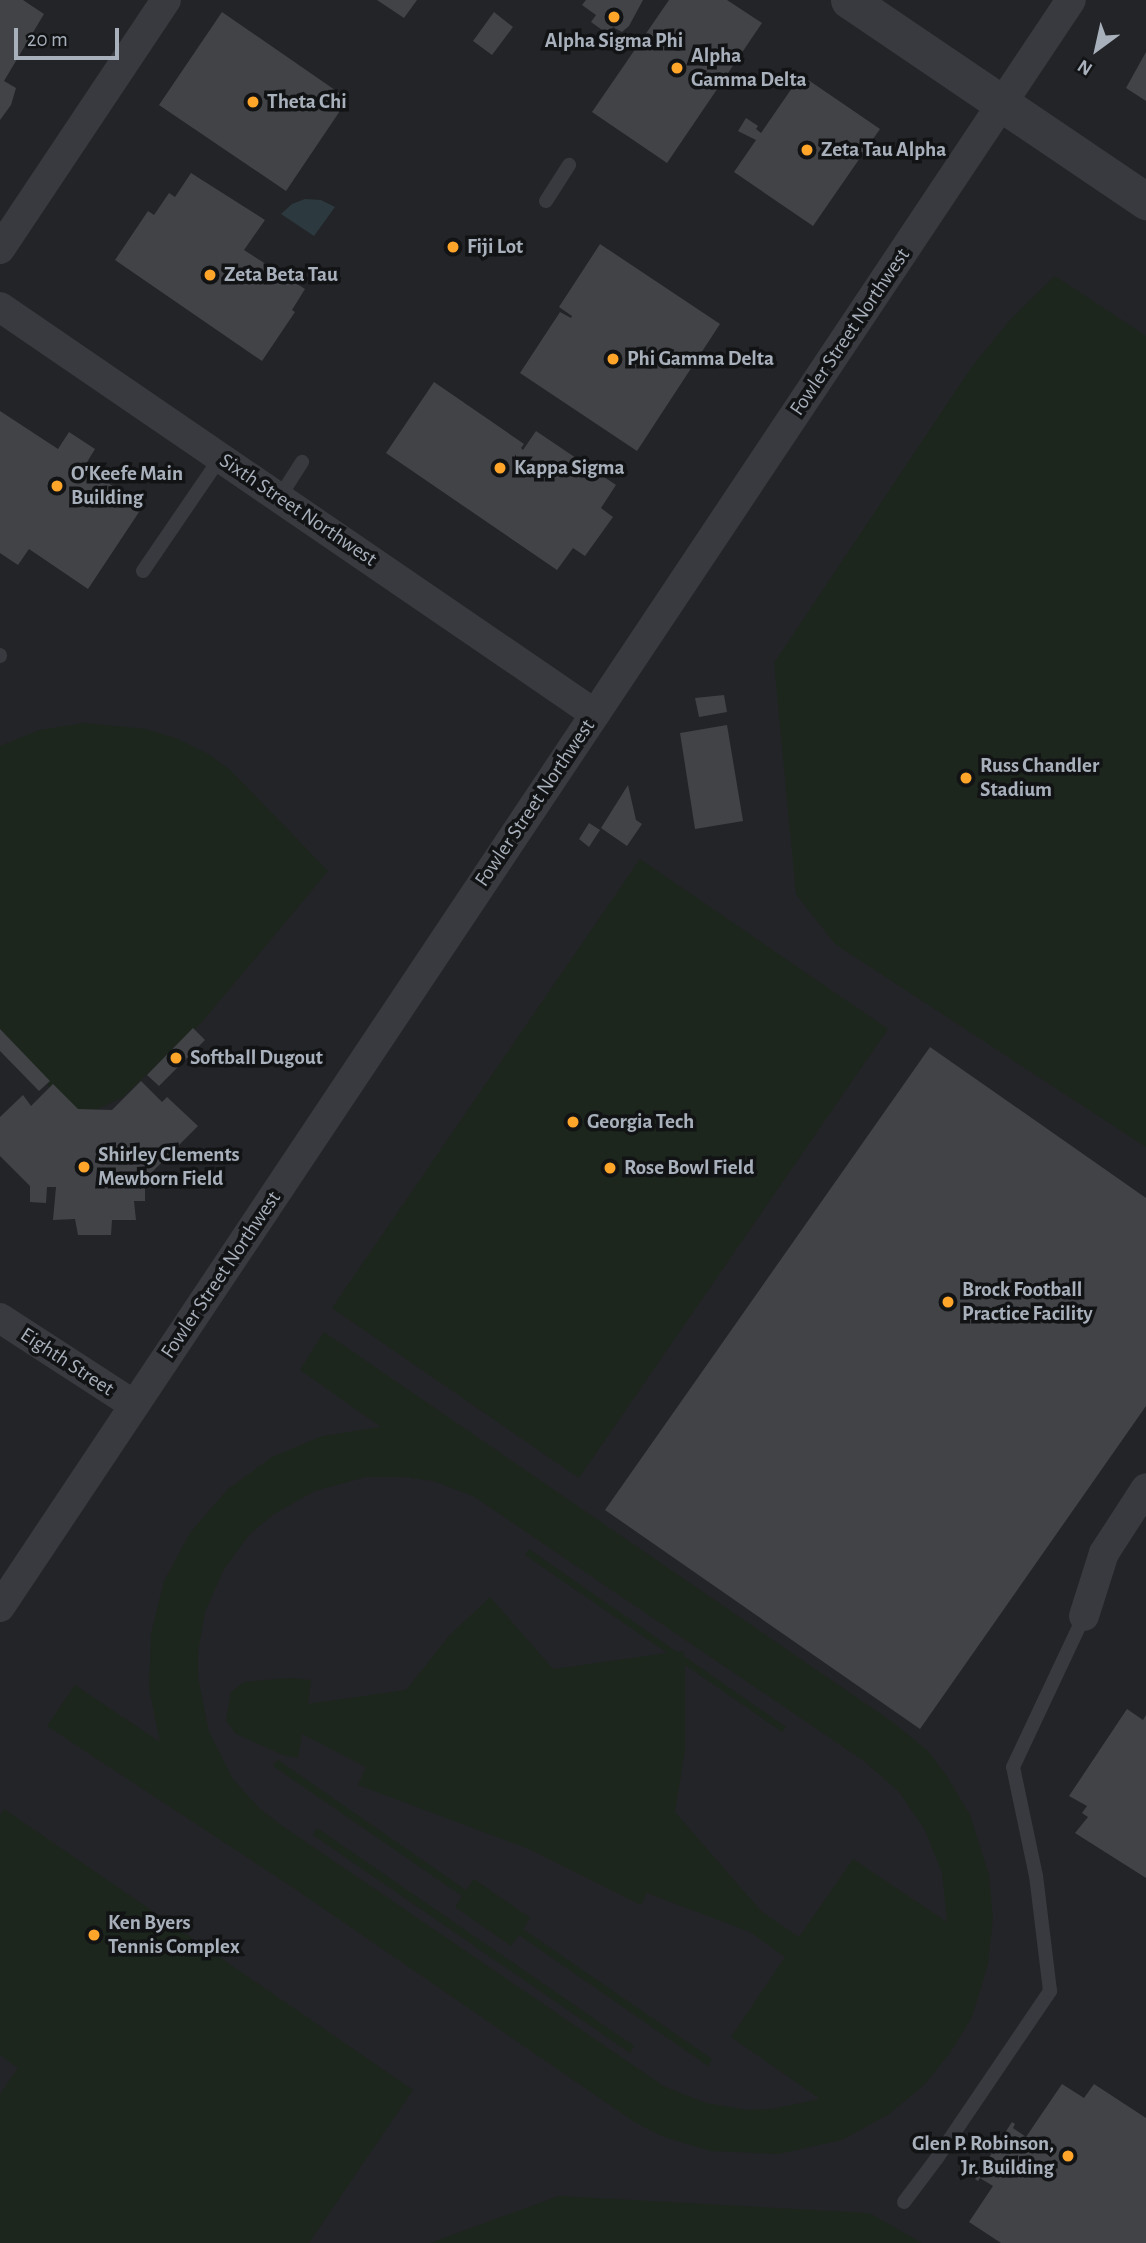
<!DOCTYPE html>
<style>
body{margin:0}
#map{position:relative;width:1146px;height:2243px;overflow:hidden;background:#17181a;font-family:"Alegreya Sans",sans-serif}
div>[style]{position:absolute}
.built>*{inset:0;background:#232427}
.green>*{inset:0;background:#1d261d}
.water>*{inset:0;background:#2c393f}
.building>*{inset:0;background:#414347}
.service>*{height:14px;margin:-7px;padding:0 7px;transform-origin:7px;border-radius:7px;background:#383a3f}
.minor>*{height:30px;margin:-15px;padding:0 15px;transform-origin:15px;border-radius:15px;background:#383a3f}
.tertiary>*{height:37px;margin:-18.5px;padding:0 18.5px;transform-origin:18.5px;border-radius:18.5px;background:#383a3f}
.dots>*{width:19px;height:19px;translate:-50% -50%;box-sizing:border-box;border:4px solid #121315;border-radius:50%}
span{translate:-50% -50%;white-space:nowrap;text-align:center;line-height:1.15;-webkit-text-stroke:7px #121315;paint-order:stroke}
.poi-label{font-size:21px;color:#a8b0bb;font-weight:700}
.left{translate:0 -50%;text-align:left}
.right{translate:-100% -50%;text-align:right}
.street-label{font-size:21px;color:#a8b0bb}
.north{position:absolute;left:1062px;top:14px;width:70px;height:70px;-webkit-text-stroke:5px #121315;paint-order:stroke;rotate:213deg;font-size:19px;font-weight:700;line-height:28px;text-align:center;color:#a8b0bb}
.north::after{content:'';display:block;margin:auto;width:24px;height:32px;background:#a8b0bb;clip-path:polygon(50% 0,100% 100%,50% 72%,0 100%)}
.scale{position:absolute;left:14px;top:28px;width:105px;height:32px;box-sizing:border-box;border:4px solid #a8b0bb;border-top:0;padding-left:9px;font-size:21px;line-height:24px;white-space:nowrap;color:#a8b0bb;-webkit-text-stroke:5px #121315;paint-order:stroke}
</style>
<div id="map">
<div class="built">
<div style="clip-path:polygon(0 0,1146px 0,1146px 2243px,0 2243px)"></div>
</div>
<div class="green">
<div style="clip-path:polygon(1055px 276px,1146px 336px,1146px 1147px,835px 944px,796px 894px,774px 663px,971px 368px,1011px 319px)"></div>
<div style="clip-path:polygon(85px 723px,146px 729px,178px 739px,208px 754px,230px 770px,328px 871px,202px 1022px,123px 1097px,98px 1109px,75px 1112px,0 1037px,0 746px,40px 730px)"></div>
<div style="clip-path:polygon(640px 859px,888px 1029px,579px 1478px,332px 1308px)"></div>
<div style="clip-path:polygon(evenodd,324px 1332px,891px 1721px,927px 1750px,946px 1775px,970px 1815px,989px 1875px,993px 1918px,988px 1964px,972px 2017px,950px 2053px,924px 2085px,889px 2114px,842px 2140px,779px 2154px,711px 2151px,664px 2137px,636px 2123px,295px 1889px,47px 1726px,75px 1685px,160px 1742px,149px 1688px,151px 1634px,164px 1581px,190px 1533px,228px 1489px,272px 1457px,322px 1436px,381px 1427px,300px 1370px,324px 1332px,366px 1477px,406px 1477px,433px 1481px,473px 1496px,864px 1761px,899px 1792px,925px 1830px,942px 1873px,947px 1922px,853px 1859px,799px 1937px,762px 1912px,675px 1812px,685px 1751px,685px 1665px,782px 1732px,786px 1727px,684px 1656px,683px 1651px,677px 1652px,529px 1549px,525px 1555px,667px 1653px,553px 1669px,490px 1597px,449px 1636px,406px 1690px,308px 1704px,311px 1680px,289px 1678px,244px 1682px,231px 1692px,226px 1720px,236px 1734px,283px 1755px,298px 1758px,302px 1734px,366px 1767px,358px 1785px,531px 1850px,641px 1905px,647px 1893px,750px 1932px,785px 1957px,731px 2037px,820px 2099px,772px 2109px,748px 2110px,706px 2103px,665px 2087px,281px 1825px,260px 1809px,233px 1779px,209px 1732px,198px 1677px,198px 1652px,205px 1612px,224px 1569px,249px 1535px,274px 1514px,315px 1491px,366px 1477px)"></div>
<div style="clip-path:polygon(278px 1760px,466px 1890px,474px 1879px,530px 1918px,523px 1929px,712px 2059px,708px 2066px,519px 1935px,511px 1946px,455px 1907px,462px 1896px,273px 1766px)"></div>
<div style="clip-path:polygon(4px 1809px,413px 2090px,309px 2243px,0 2243px,0 2094px,18px 2068px,0 2055px,0 1816px)"></div>
<div style="clip-path:polygon(317px 1828px,634px 2046px,630px 2053px,313px 1835px)"></div>
<div style="clip-path:polygon(559px 2196px,869px 2213px,922px 2243px,430px 2243px)"></div>
</div>
<div class="water">
<div style="clip-path:polygon(305px 199px,321px 200px,335px 207px,314px 236px,281px 214px,292px 204px)"></div>
</div>
<div class="building">
<div style="clip-path:polygon(0 0,23px 0,44px 14px,4px 81px,16px 88px,11px 105px,0 120px)"></div>
<div style="clip-path:polygon(377px 0,417px 0,404px 18px)"></div>
<div style="clip-path:polygon(586px 0,643px 0,629px 26px,622px 32px,613px 27px,609px 35px,591px 22px,596px 15px,582px 5px)"></div>
<div style="clip-path:polygon(669px 0,727px 0,762px 23px,667px 163px,592px 112px)"></div>
<div style="clip-path:polygon(222px 12px,348px 99px,286px 191px,159px 105px)"></div>
<div style="clip-path:polygon(494px 12px,513px 27px,492px 55px,473px 41px)"></div>
<div style="clip-path:polygon(1146px 52px,1146px 101px,1126px 88px)"></div>
<div style="clip-path:polygon(801px 75px,880px 129px,813px 226px,734px 172px,756px 140px,738px 131px,746px 118px,758px 126px,756px 129px,761px 133px)"></div>
<div style="clip-path:polygon(191px 173px,265px 220px,244px 250px,305px 289px,292px 310px,295px 312px,262px 361px,115px 260px,148px 211px,154px 215px,169px 193px,175px 197px)"></div>
<div style="clip-path:polygon(600px 244px,720px 324px,637px 451px,520px 373px,560px 312px,571px 318px,572px 316px,559px 307px)"></div>
<div style="clip-path:polygon(434px 382px,524px 444px,521px 448px,523px 450px,536px 431px,616px 485px,601px 508px,613px 517px,585px 556px,573px 548px,557px 570px,386px 453px)"></div>
<div style="clip-path:polygon(0 411px,58px 449px,69px 432px,95px 449px,84px 467px,143px 506px,88px 589px,29px 549px,18px 565px,0 553px)"></div>
<div style="clip-path:polygon(724px 695px,727px 712px,699px 717px,695px 698px)"></div>
<div style="clip-path:polygon(727px 725px,743px 821px,695px 829px,680px 733px)"></div>
<div style="clip-path:polygon(628px 785px,636px 820px,642px 824px,627px 846px,601px 828px)"></div>
<div style="clip-path:polygon(589px 823px,600px 830px,589px 847px,579px 839px)"></div>
<div style="clip-path:polygon(193px 1028px,205px 1040px,159px 1086px,147px 1075px)"></div>
<div style="clip-path:polygon(0 1029px,50px 1081px,39px 1091px,0 1051px)"></div>
<div style="clip-path:polygon(930px 1047px,1146px 1198px,1146px 1406px,920px 1729px,605px 1510px)"></div>
<div style="clip-path:polygon(141px 1081px,162px 1102px,167px 1097px,198px 1126px,145px 1179px,145px 1201px,134px 1201px,136px 1220px,112px 1220px,111px 1235px,78px 1235px,75px 1219px,53px 1220px,56px 1187px,47px 1187px,46px 1203px,30px 1202px,30px 1186px,0 1156px,0 1117px,23px 1095px,31px 1106px,53px 1084px,78px 1109px,112px 1110px)"></div>
<div style="clip-path:polygon(1127px 1709px,1143px 1720px,1146px 1715px,1146px 1878px,1075px 1833px,1088px 1817px,1082px 1813px,1087px 1806px,1069px 1796px)"></div>
<div style="clip-path:polygon(1062px 2084px,1084px 2098px,1094px 2084px,1146px 2118px,1146px 2243px,1001px 2243px,969px 2222px,993px 2186px,980px 2178px,978px 2181px,975px 2179px,1012px 2122px,1015px 2124px,1013px 2128px,1026px 2137px)"></div>
</div>
<div class="service">
<div style="left:546px;top:201px;width:43px;rotate:-57.4deg"></div>
<div style="left:279px;top:498px;width:43px;rotate:-57.4deg"></div>
<div style="left:143px;top:571px;width:137px;rotate:-55.7deg"></div>
<div style="left:0;top:655px;width:1px;rotate:90deg"></div>
<div style="left:904px;top:2202px;width:55px;rotate:-53.1deg"></div>
<div style="left:937px;top:2158px;width:202px;rotate:-55.9deg"></div>
<div style="left:1050px;top:1991px;width:116px;rotate:-96.9deg"></div>
<div style="left:1036px;top:1876px;width:111px;rotate:-101.9deg"></div>
<div style="left:1013px;top:1767px;width:167px;rotate:-64.8deg"></div>
</div>
<div class="minor">
<div style="left:0;top:249px;width:299px;rotate:-56.3deg"></div>
<div style="left:0;top:307px;width:721px;rotate:34.37deg"></div>
<div style="left:0;top:1318px;width:160px;rotate:33deg"></div>
<div style="left:0;top:1607px;width:1931px;rotate:-56.32deg"></div>
<div style="left:1084px;top:1616px;width:66px;rotate:-72.4deg"></div>
<div style="left:1104px;top:1553px;width:77px;rotate:-57.1deg"></div>
</div>
<div class="tertiary">
<div style="left:849px;top:0;width:359px;rotate:34.1deg"></div>
</div>
<div class="dots">
<div style="left:614px;top:17px;background:#ffa52a"></div>
<div style="left:677px;top:68px;background:#ffa52a"></div>
<div style="left:253px;top:102px;background:#ffa52a"></div>
<div style="left:807px;top:150px;background:#ffa52a"></div>
<div style="left:453px;top:247px;background:#ffa52a"></div>
<div style="left:210px;top:275px;background:#ffa52a"></div>
<div style="left:613px;top:359px;background:#ffa52a"></div>
<div style="left:500px;top:468px;background:#ffa52a"></div>
<div style="left:57px;top:486px;background:#ffa52a"></div>
<div style="left:966px;top:778px;background:#ffa52a"></div>
<div style="left:176px;top:1058px;background:#ffa52a"></div>
<div style="left:573px;top:1122px;background:#ffa52a"></div>
<div style="left:84px;top:1167px;background:#ffa52a"></div>
<div style="left:610px;top:1168px;background:#ffa52a"></div>
<div style="left:948px;top:1302px;background:#ffa52a"></div>
<div style="left:94px;top:1935px;background:#ffa52a"></div>
<div style="left:1068px;top:2156px;background:#ffa52a"></div>
</div>
<div class="poi-label">
<span style="left:614px;top:41px">Alpha Sigma Phi</span>
<span class="left" style="left:691px;top:68px">Alpha<br>Gamma Delta</span>
<span class="left" style="left:267px;top:102px">Theta Chi</span>
<span class="left" style="left:821px;top:150px">Zeta Tau Alpha</span>
<span class="left" style="left:467px;top:247px">Fiji Lot</span>
<span class="left" style="left:224px;top:275px">Zeta Beta Tau</span>
<span class="left" style="left:627px;top:359px">Phi Gamma Delta</span>
<span class="left" style="left:514px;top:468px">Kappa Sigma</span>
<span class="left" style="left:71px;top:486px">O'Keefe Main<br>Building</span>
<span class="left" style="left:980px;top:778px">Russ Chandler<br>Stadium</span>
<span class="left" style="left:190px;top:1058px">Softball Dugout</span>
<span class="left" style="left:587px;top:1122px">Georgia Tech</span>
<span class="left" style="left:98px;top:1167px">Shirley Clements<br>Mewborn Field</span>
<span class="left" style="left:624px;top:1168px">Rose Bowl Field</span>
<span class="left" style="left:962px;top:1302px">Brock Football<br>Practice Facility</span>
<span class="left" style="left:108px;top:1935px">Ken Byers<br>Tennis Complex</span>
<span class="right" style="left:1054px;top:2156px">Glen P. Robinson,<br>Jr. Building</span>
</div>
<div class="street-label">
<span style="left:850px;top:332px;rotate:-56deg">Fowler Street Northwest</span>
<span style="left:298px;top:510px;rotate:34deg">Sixth Street Northwest</span>
<span style="left:535px;top:803px;rotate:-56deg">Fowler Street Northwest</span>
<span style="left:221px;top:1275px;rotate:-56deg">Fowler Street Northwest</span>
<span style="left:67px;top:1362px;rotate:33deg">Eighth Street</span>
</div>
<div class="north">N</div>
<div class="scale">20 m</div>
</div>
